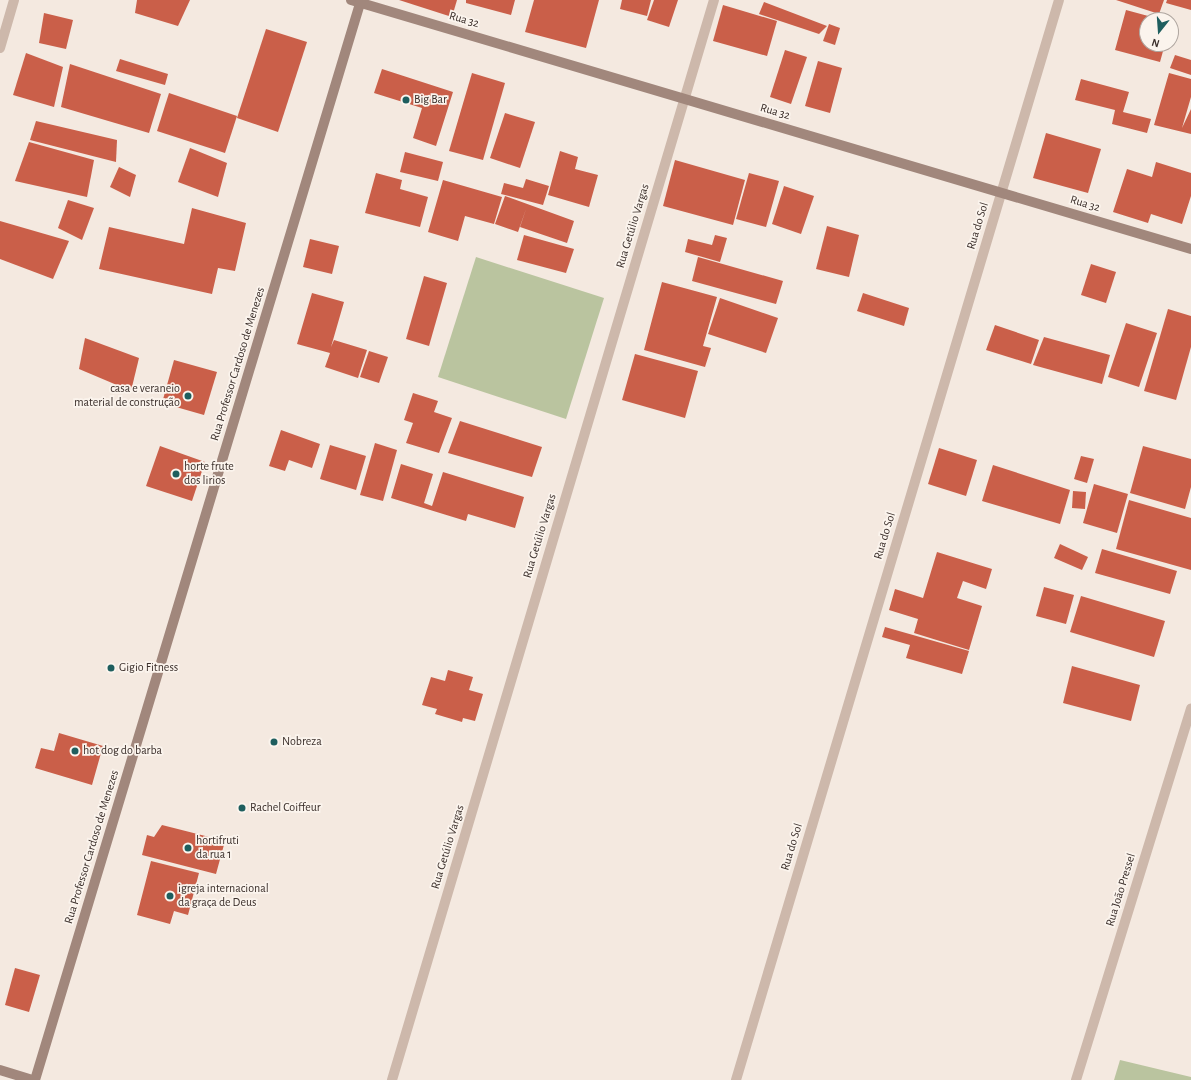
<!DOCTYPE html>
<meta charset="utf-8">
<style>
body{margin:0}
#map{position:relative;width:1191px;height:1080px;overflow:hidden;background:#f4e9e0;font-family:"Alegreya Sans",sans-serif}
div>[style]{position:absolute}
.green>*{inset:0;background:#bac49f}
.building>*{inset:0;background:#ca5f49}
.street>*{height:10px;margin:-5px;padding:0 5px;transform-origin:5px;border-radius:5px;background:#cdb8ab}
.secondary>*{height:10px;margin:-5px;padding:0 5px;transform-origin:5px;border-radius:5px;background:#a1877c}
.dots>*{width:11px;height:11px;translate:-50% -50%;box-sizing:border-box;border:2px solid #fbf4ed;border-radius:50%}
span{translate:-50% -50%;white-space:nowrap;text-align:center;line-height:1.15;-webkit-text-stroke:3.5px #fbf4ed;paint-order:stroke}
.street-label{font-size:12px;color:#3b2f2b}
.poi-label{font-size:12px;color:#3b2f2b}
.left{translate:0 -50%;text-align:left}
.right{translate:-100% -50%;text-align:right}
.north{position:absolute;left:1139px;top:12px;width:40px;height:40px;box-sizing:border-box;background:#fbf4ed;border:1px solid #aea59f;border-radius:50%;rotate:197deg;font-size:11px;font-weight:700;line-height:16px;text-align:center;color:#3b2f2b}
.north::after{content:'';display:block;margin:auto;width:14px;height:18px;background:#1e5e5e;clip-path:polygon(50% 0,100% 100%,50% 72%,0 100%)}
</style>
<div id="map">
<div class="green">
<div style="clip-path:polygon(476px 257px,604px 298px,566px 419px,438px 377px)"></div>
<div style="clip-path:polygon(1120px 1060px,1191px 1077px,1191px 1080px,1114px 1080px)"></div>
</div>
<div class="building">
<div style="clip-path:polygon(137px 0,190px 0,178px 26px,135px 13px)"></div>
<div style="clip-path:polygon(399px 0,457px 0,452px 17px)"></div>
<div style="clip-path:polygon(466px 0,515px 0,511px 15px,466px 3px)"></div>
<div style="clip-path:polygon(534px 0,599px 0,586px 48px,525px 32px)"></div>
<div style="clip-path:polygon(622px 0,651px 0,647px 16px,620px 9px)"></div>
<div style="clip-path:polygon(654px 0,678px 0,669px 27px,647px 20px)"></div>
<div style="clip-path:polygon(1116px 0,1164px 0,1159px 14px)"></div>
<div style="clip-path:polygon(1167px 0,1191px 0,1191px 10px,1166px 3px)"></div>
<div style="clip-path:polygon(764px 2px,827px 26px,819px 34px,759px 14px)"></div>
<div style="clip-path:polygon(723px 5px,777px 21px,767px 56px,713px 41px)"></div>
<div style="clip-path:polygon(1126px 10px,1163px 20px,1147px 20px,1147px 44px,1165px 44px,1160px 62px,1115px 50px)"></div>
<div style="clip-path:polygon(44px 13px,73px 20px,66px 49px,39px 43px)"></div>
<div style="clip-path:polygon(829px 24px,840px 28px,835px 45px,823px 41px)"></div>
<div style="clip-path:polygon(266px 29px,307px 42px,278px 132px,237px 118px)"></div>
<div style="clip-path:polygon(785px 50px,807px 57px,791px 104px,770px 97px)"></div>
<div style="clip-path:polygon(26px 53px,63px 67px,54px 107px,13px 95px)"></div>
<div style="clip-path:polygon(1175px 55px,1191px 60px,1191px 75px,1170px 68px)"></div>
<div style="clip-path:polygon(120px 59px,168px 74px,165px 85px,116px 71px)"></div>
<div style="clip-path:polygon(818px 61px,842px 68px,830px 113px,805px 106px)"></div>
<div style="clip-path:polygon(70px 64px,161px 94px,149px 133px,61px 107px)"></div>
<div style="clip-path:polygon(382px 69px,453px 92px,436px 146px,413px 138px,422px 108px,374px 93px)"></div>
<div style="clip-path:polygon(472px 73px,505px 83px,483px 160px,449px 151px)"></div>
<div style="clip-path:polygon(1169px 73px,1191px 79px,1191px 97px,1182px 128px,1191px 109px,1191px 134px,1154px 125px)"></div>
<div style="clip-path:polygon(1081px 79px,1129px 92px,1123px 112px,1151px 119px,1147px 133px,1112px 124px,1115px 110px,1075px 100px)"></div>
<div style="clip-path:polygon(169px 93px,237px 116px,225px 153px,157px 131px)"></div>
<div style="clip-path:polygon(505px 113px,535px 122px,520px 168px,490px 158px)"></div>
<div style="clip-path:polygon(36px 121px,117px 140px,116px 162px,30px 140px)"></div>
<div style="clip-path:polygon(1046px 133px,1101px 149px,1088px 193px,1033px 178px)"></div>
<div style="clip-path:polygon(29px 142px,94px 160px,87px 197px,15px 181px)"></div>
<div style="clip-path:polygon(190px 148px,227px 163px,218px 197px,178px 182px)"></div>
<div style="clip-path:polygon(560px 151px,578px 157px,575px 169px,598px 175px,589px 207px,548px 195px)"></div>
<div style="clip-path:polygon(405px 152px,443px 162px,438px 181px,400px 172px)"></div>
<div style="clip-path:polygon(675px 160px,745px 180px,733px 225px,663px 206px)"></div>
<div style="clip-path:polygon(1156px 162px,1191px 173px,1191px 196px,1182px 224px,1151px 214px,1148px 223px,1113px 212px,1127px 169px,1152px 177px)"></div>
<div style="clip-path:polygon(119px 167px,136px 175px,130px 197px,110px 187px)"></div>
<div style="clip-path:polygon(376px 173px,402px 180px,400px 189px,428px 197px,420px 227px,365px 213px)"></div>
<div style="clip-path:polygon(749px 173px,779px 181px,766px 227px,736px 219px)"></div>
<div style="clip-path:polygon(526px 179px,549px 186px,543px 205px,501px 194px,504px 183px,523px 188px)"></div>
<div style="clip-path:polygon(443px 180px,502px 197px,494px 224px,465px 216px,458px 241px,428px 232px)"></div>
<div style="clip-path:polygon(784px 186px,814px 196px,801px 234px,772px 224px)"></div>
<div style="clip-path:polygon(505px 196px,574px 221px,567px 243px,520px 227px,526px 209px,518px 232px,495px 224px)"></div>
<div style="clip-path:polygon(68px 200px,94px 208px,82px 240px,58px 228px)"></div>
<div style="clip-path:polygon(192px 208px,246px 223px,235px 271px,218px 268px,212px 294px,99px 269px,109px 227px,184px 244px)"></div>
<div style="clip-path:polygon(0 221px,69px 241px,53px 279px,0 259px)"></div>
<div style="clip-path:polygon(827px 226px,859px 235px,849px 277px,816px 269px)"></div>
<div style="clip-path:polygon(524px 235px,574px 249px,566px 273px,517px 260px)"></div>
<div style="clip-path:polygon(715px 235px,727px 238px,720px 262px,685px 252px,688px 239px,712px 245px)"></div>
<div style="clip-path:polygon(310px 239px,339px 246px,332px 274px,303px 267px)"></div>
<div style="clip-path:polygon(698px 257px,783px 281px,776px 304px,692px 281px)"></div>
<div style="clip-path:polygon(1091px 264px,1116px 272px,1106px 303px,1081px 295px)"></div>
<div style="clip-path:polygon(424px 276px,447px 283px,429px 346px,406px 339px)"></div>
<div style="clip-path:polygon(662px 282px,717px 297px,703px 346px,711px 348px,705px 367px,644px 350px)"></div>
<div style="clip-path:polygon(312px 293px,344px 302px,331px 347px,334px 340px,367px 350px,358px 378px,325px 367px,330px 353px,297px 344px)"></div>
<div style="clip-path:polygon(863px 293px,909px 308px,904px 326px,857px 311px)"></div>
<div style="clip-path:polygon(720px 298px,778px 318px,766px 353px,708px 334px)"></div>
<div style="clip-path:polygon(1168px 309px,1191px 316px,1191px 347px,1176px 400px,1144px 391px)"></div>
<div style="clip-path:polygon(1126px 323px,1157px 333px,1139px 387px,1108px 377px)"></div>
<div style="clip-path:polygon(995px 325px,1039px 340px,1031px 364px,986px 350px)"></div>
<div style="clip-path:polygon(1044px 337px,1110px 355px,1102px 384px,1033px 365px)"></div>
<div style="clip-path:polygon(85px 338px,139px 358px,131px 391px,79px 369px)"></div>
<div style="clip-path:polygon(369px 351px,388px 357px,379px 383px,360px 377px)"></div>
<div style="clip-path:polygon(635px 354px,698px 371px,685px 418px,622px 400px)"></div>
<div style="clip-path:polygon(174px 360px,217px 372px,204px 415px,162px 403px)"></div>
<div style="clip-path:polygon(413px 393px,438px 401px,434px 412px,452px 418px,439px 453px,406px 443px,413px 423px,404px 420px)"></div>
<div style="clip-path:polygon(460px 421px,542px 447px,532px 477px,448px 453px)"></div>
<div style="clip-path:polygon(281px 430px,320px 444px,312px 468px,289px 460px,285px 471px,269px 466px)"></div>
<div style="clip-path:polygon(375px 443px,397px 450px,383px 501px,360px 495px)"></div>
<div style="clip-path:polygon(330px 445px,366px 456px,356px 490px,320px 479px)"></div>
<div style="clip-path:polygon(160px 446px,205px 462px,192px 501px,146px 486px)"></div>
<div style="clip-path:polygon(1143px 446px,1191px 459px,1191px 487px,1185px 509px,1130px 493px)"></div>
<div style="clip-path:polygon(939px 448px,977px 460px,966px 496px,928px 484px)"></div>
<div style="clip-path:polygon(1081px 456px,1094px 459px,1087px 483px,1074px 479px)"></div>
<div style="clip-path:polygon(401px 464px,433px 474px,424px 503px,432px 506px,443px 472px,524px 497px,515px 528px,468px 514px,466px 521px,391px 498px)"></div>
<div style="clip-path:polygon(993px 465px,1070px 490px,1060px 524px,982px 501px)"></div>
<div style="clip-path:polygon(1094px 484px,1128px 494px,1117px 533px,1083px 523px)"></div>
<div style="clip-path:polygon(1073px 491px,1086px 492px,1085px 509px,1072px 508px)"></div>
<div style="clip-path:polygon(1129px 500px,1191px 518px,1191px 570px,1116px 549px)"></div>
<div style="clip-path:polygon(1060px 544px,1088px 557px,1082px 570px,1054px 558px)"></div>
<div style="clip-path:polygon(1102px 549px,1177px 571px,1170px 594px,1095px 573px)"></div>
<div style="clip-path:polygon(937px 552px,992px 569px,986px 589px,963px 581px,957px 598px,982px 606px,969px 650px,914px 633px,918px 619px,889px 610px,895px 589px,923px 598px)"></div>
<div style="clip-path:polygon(1044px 587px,1074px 595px,1066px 624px,1036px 616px)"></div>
<div style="clip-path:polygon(1081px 596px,1165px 621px,1154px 657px,1070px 632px)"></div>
<div style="clip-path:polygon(885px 627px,969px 651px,962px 674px,906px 658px,910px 645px,882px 637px)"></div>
<div style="clip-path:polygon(1072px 666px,1140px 685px,1131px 721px,1063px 703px)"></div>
<div style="clip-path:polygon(448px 670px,473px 677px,469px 690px,483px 694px,475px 721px,463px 718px,462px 722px,435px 714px,437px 709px,422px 705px,431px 677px,445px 681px)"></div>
<div style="clip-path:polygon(59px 733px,103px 746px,92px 785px,35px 768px,41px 748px,54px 751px)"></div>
<div style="clip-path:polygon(162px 825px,225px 841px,216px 874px,142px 855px,147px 835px,154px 837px)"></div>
<div style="clip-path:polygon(151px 861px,199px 873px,188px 915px,174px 911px,170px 924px,137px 915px)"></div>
<div style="clip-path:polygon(15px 968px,40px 975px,29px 1012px,5px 1005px)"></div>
</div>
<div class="street">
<div style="left:0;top:48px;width:50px;rotate:-73.7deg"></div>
<div style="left:392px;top:1080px;width:1127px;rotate:-73.4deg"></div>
<div style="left:736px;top:1080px;width:1127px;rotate:-73.35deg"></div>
<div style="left:1076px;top:1080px;width:389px;rotate:-72.8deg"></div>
</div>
<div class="secondary">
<div style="left:351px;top:0;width:876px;rotate:16.51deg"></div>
<div style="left:0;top:1070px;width:34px;rotate:17deg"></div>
<div style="left:35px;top:1080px;width:1128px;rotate:-73.2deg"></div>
</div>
<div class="dots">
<div style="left:406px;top:100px;background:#1e5e5e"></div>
<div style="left:188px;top:396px;background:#1e5e5e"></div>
<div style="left:176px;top:474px;background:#1e5e5e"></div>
<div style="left:111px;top:668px;background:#1e5e5e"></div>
<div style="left:274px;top:742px;background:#1e5e5e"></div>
<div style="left:75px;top:751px;background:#1e5e5e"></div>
<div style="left:242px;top:808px;background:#1e5e5e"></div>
<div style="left:188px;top:848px;background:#1e5e5e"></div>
<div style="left:170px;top:896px;background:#1e5e5e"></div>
</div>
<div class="street-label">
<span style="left:464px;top:20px;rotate:16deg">Rua 32</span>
<span style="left:775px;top:112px;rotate:16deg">Rua 32</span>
<span style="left:1085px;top:204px;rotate:17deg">Rua 32</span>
<span style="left:633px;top:226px;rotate:-73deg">Rua Getúlio Vargas</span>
<span style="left:978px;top:226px;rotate:-73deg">Rua do Sol</span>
<span style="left:238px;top:364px;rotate:-73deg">Rua Professor Cardoso de Menezes</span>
<span style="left:540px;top:536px;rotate:-73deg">Rua Getúlio Vargas</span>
<span style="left:885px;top:536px;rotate:-73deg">Rua do Sol</span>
<span style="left:92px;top:847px;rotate:-73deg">Rua Professor Cardoso de Menezes</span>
<span style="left:448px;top:847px;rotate:-73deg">Rua Getúlio Vargas</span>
<span style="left:792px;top:847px;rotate:-73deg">Rua do Sol</span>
<span style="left:1121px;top:890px;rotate:-73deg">Rua João Pressel</span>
</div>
<div class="poi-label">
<span class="left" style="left:414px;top:100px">Big Bar</span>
<span class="right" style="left:180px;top:396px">casa e veraneio<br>material de construção</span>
<span class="left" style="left:184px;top:474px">horte frute<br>dos lirios</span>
<span class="left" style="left:119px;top:668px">Gigio Fitness</span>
<span class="left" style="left:282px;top:742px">Nobreza</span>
<span class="left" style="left:83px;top:751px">hot dog do barba</span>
<span class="left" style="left:250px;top:808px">Rachel Coiffeur</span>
<span class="left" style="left:196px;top:848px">hortifruti<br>da rua 1</span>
<span class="left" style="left:178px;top:896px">igreja internacional<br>da graça de Deus</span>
</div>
<div class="north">N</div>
</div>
